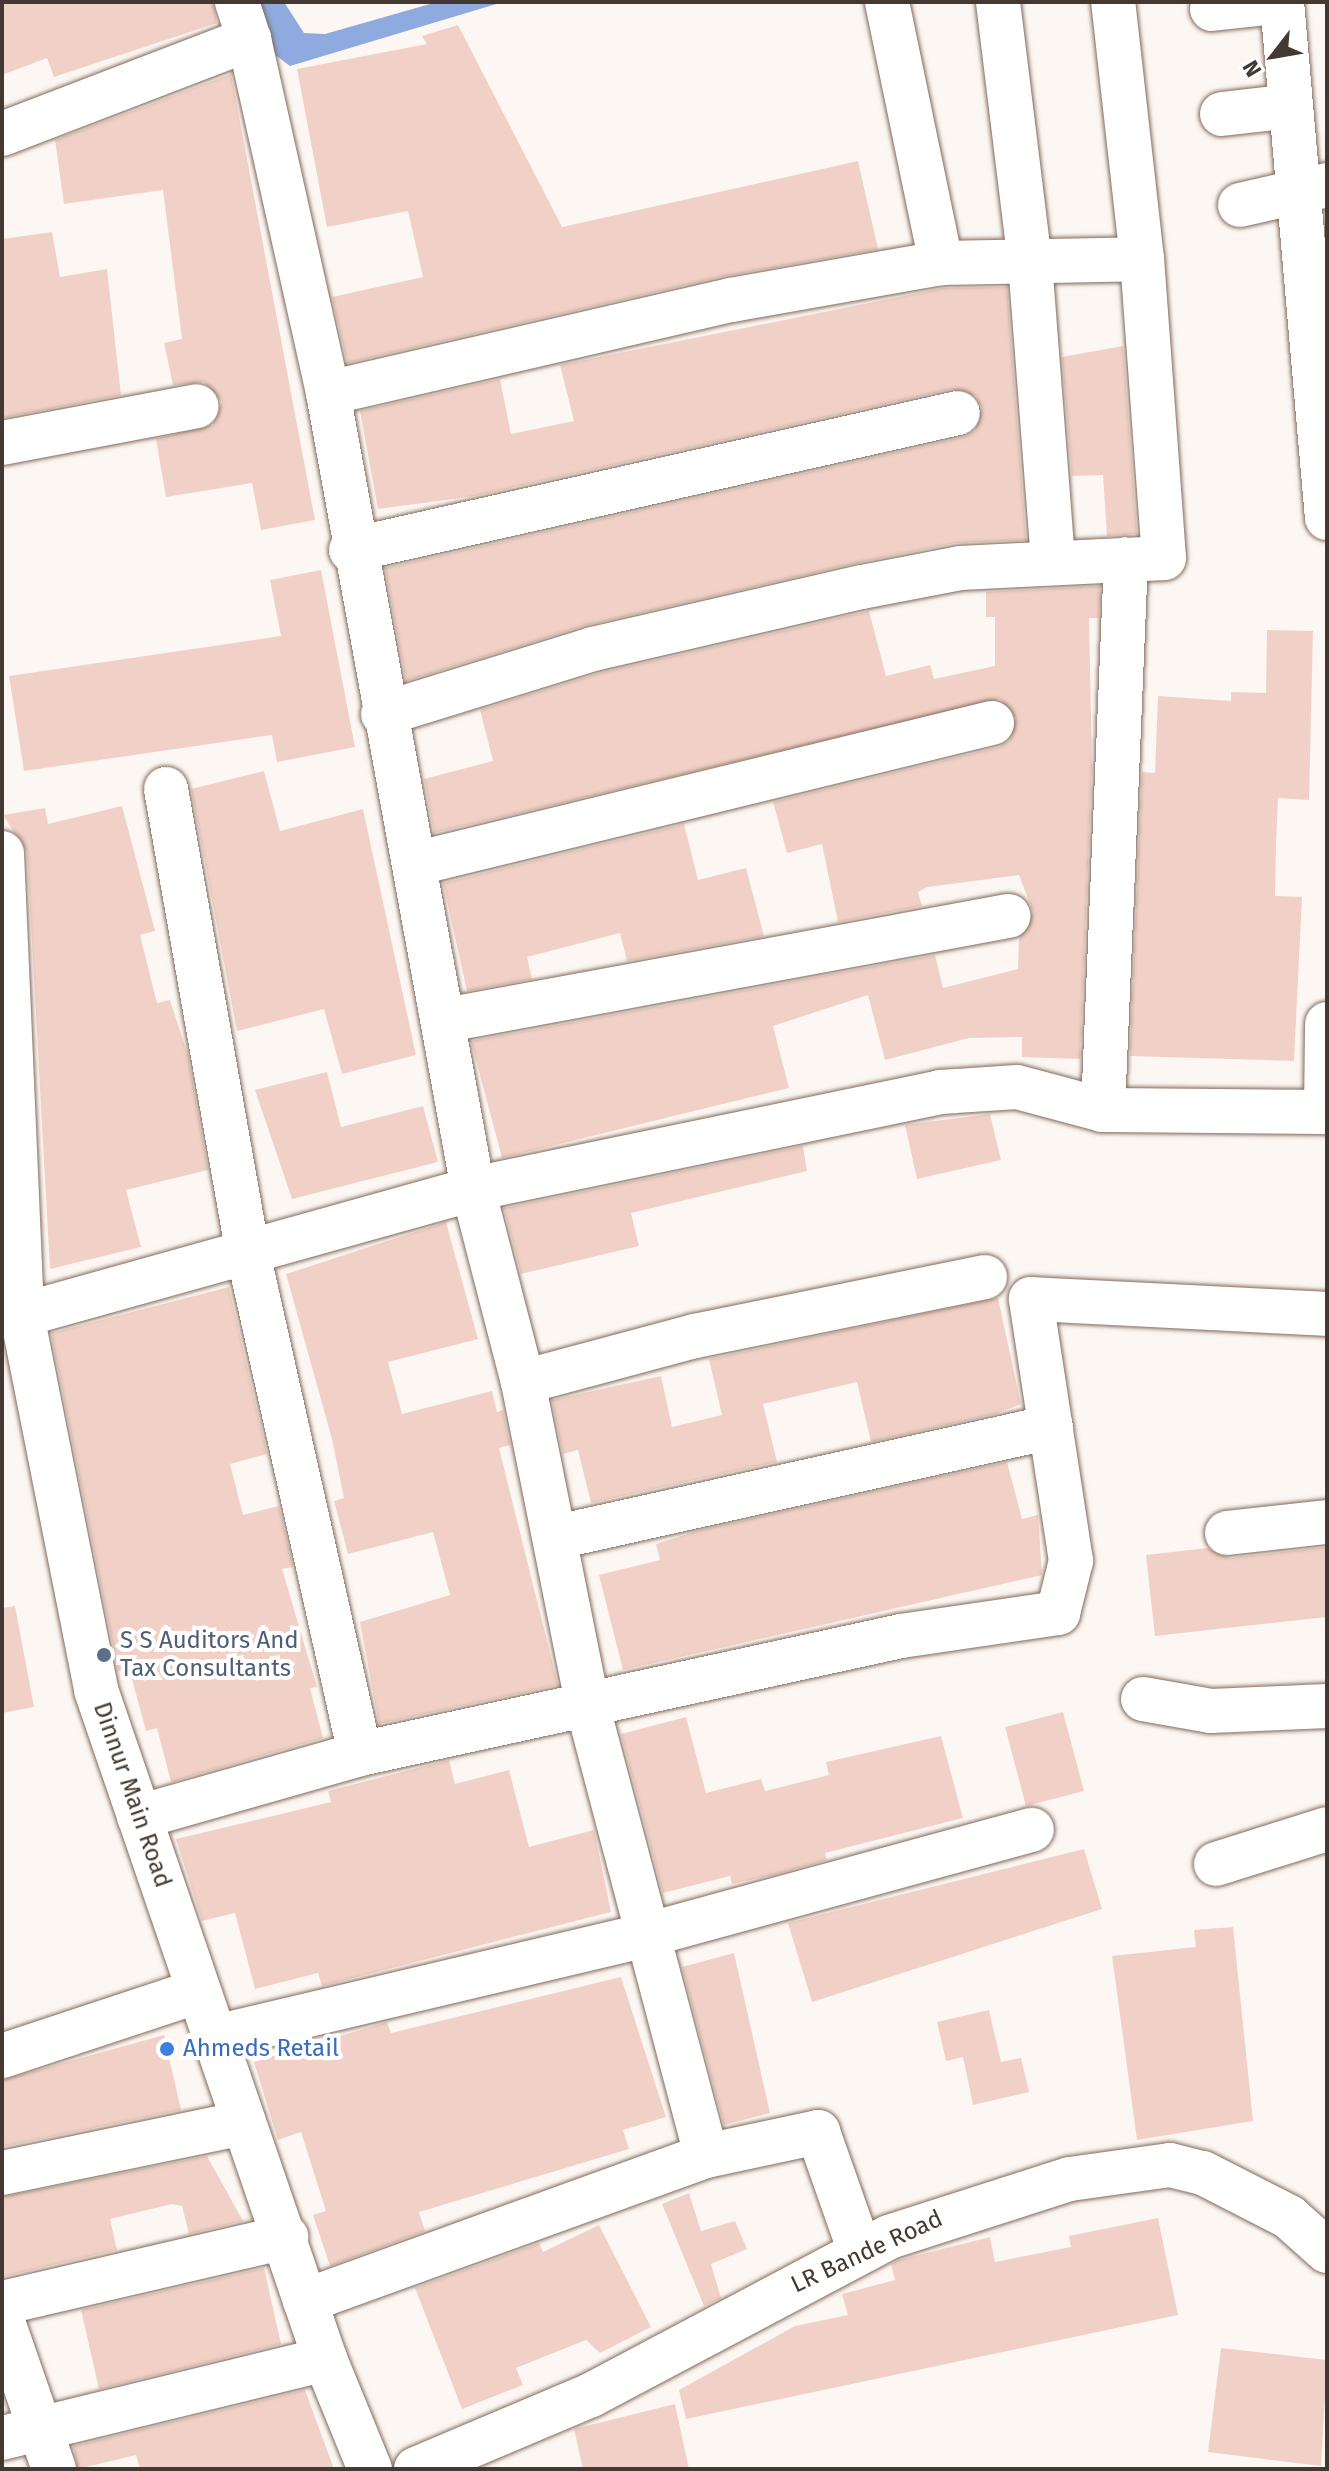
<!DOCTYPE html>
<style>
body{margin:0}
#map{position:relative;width:1329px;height:2471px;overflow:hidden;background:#fcf7f3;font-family:"Fira Sans",sans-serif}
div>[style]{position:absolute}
.water>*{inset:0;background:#8eaadf}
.building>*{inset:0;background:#f1d1c7}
.roads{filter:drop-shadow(0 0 2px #826959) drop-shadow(0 0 2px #826959)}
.minor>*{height:44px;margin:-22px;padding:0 22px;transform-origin:22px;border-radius:22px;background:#fff}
.dots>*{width:22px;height:22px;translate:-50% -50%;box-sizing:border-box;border:4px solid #fff;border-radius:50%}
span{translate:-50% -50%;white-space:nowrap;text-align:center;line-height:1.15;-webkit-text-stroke:8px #fff;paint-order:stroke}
.service-label{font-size:24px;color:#4e5e75}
.left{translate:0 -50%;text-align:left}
.street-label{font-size:24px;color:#443932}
.shop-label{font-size:24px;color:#366cbe}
.frame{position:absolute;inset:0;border:4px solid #443932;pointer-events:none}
.north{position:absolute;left:1233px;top:16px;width:80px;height:80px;-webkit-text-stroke:6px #fff;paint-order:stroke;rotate:239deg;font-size:22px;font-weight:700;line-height:32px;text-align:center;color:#443932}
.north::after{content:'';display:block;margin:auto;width:28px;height:36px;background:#443932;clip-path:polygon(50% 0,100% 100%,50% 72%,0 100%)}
</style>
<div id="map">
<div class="water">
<div style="clip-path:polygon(248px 2px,284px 2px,304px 33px,325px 34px,437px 2px,503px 2px,290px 66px,274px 54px)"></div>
</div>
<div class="building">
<div style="clip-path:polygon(2px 2px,213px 2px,217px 23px,54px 77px,47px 58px,2px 75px)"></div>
<div style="clip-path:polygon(458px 25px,562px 227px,858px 161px,878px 249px,725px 276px,347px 363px,332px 297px,423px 277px,408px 211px,327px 227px,297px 69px,427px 44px,422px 36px)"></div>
<div style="clip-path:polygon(231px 74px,315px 520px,261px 530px,252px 483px,166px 497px,156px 439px,213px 425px,222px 402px,204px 382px,173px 385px,164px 343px,182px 339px,163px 190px,64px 204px,55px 140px)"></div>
<div style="clip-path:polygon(52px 232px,60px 277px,107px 269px,121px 395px,2px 418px,2px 239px)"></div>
<div style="clip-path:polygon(1007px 287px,1026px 540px,956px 543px,856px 563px,587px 625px,406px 681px,385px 568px,964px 437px,975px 431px,982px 408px,976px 396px,952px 389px,475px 496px,378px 509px,360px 411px,500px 379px,511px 434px,574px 421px,560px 365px,943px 288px)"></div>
<div style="clip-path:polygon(1123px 346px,1137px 534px,1107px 536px,1103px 475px,1072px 476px,1062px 357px)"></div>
<div style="clip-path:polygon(321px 570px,355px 747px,277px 762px,272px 735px,24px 771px,9px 676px,281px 636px,270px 580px)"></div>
<div style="clip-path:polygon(1100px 586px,1099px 618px,1089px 618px,1092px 767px,1080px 1059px,1022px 1057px,1022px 1037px,969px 1038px,885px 1060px,868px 995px,773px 1026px,789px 1088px,502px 1158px,471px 1041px,935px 955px,943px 988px,1018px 969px,1019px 938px,1033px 912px,1019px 875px,927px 887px,918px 892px,922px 906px,838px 922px,822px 844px,787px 853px,773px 802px,999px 747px,1010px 740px,1016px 718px,1000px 699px,434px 833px,424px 779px,493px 761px,480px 710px,600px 673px,869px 611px,886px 676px,930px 665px,934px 679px,995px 666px,995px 617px,986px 617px,986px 592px)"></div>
<div style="clip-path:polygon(1267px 630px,1313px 631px,1309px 800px,1278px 798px,1276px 844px,1275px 896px,1302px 897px,1294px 1061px,1130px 1056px,1142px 772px,1155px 773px,1158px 696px,1231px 701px,1231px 692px,1266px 693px)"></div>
<div style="clip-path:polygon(264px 771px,280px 831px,363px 809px,416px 1055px,342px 1074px,324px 1009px,237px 1031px,191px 789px)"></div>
<div style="clip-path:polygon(122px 806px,155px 931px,140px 935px,157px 1003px,170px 1000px,188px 1055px,208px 1170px,126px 1190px,141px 1247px,50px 1269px,27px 852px,3px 815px,45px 808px,48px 824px)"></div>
<div style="clip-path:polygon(684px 824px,698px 880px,746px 868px,764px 936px,627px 961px,620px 933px,527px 957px,532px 979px,467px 991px,443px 883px)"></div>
<div style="clip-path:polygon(327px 1072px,341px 1127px,423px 1106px,438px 1162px,292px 1199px,255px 1090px)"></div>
<div style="clip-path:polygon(990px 1114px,1001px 1160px,917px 1179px,905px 1125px)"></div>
<div style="clip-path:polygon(803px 1146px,807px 1171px,631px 1213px,639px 1246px,521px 1274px,504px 1208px)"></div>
<div style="clip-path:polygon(446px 1222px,478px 1339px,388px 1362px,402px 1414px,492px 1391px,497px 1412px,503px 1410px,510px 1445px,499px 1448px,558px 1685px,379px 1724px,360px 1622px,450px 1595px,433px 1532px,348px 1554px,334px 1501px,344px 1498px,332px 1439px,286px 1274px)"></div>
<div style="clip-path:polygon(229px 1287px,267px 1454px,230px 1464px,243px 1515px,279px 1506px,293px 1567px,282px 1569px,317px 1687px,310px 1688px,323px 1738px,171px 1782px,157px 1728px,146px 1731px,129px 1668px,118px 1671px,51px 1333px)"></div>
<div style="clip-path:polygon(998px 1298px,1021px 1404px,995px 1414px,871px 1442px,857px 1382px,763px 1404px,777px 1462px,591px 1503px,578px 1450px,563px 1454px,552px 1400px,661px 1376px,672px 1427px,722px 1415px,709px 1359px)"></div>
<div style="clip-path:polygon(1007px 1462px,1022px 1519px,1038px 1515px,1042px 1575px,623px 1670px,599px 1575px,660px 1560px,656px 1544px,697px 1531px)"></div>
<div style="clip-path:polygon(1327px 1547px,1327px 1617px,1155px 1636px,1146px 1555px,1207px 1548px,1230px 1558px)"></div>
<div style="clip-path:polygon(15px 1606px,34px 1707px,2px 1713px,2px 1608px)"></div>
<div style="clip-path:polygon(1063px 1712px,1084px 1791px,1026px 1806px,1005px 1727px)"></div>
<div style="clip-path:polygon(686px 1717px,706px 1793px,761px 1779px,765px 1791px,829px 1775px,826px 1762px,941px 1736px,963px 1818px,825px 1853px,827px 1860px,773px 1875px,732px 1884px,730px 1876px,663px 1893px,621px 1734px)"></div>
<div style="clip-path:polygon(449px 1760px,455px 1784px,509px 1770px,529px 1847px,594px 1830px,611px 1912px,322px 1986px,318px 1973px,255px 1989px,235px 1913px,202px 1921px,176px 1839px,331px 1802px,328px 1791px)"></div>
<div style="clip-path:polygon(1084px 1849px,1102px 1909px,812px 2002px,788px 1923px)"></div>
<div style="clip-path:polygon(1233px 1927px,1253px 2121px,1137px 2140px,1112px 1956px,1196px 1947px,1194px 1930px)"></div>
<div style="clip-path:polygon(734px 1953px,770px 2113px,724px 2125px,682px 1967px)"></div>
<div style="clip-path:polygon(621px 1977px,666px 2117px,623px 2130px,629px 2149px,419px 2212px,425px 2231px,330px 2266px,313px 2215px,326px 2211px,301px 2132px,278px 2140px,254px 2062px,387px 2022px,391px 2033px)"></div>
<div style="clip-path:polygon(989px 2010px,1001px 2062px,1021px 2058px,1029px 2092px,973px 2105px,963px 2057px,946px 2061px,937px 2022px)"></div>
<div style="clip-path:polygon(164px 2035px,181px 2110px,2px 2147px,2px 2080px)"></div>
<div style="clip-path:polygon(207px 2156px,243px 2221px,189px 2234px,182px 2206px,172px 2204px,110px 2219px,117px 2250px,2px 2277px,2px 2197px)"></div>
<div style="clip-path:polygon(689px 2193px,701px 2231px,735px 2221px,747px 2249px,711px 2264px,721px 2298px,704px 2306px,662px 2204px)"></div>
<div style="clip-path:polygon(1158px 2218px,1178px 2315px,686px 2419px,679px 2390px,795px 2326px,848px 2315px,842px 2294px,895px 2280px,891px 2264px,899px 2260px,990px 2237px,995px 2262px,1071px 2247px,1069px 2236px)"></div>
<div style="clip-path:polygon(599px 2225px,651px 2327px,600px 2353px,586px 2340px,516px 2368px,523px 2385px,462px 2409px,415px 2288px,539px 2243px,543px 2252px)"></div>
<div style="clip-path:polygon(264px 2268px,281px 2344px,99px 2389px,81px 2310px)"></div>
<div style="clip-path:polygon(1221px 2348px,1327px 2360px,1321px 2466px,1208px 2452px)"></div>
<div style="clip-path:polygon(305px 2390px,334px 2469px,140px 2469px,136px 2455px,78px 2469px,73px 2446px)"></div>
<div style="clip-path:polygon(675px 2404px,689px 2469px,583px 2469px,574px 2429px)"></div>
</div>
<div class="roads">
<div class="minor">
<div style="left:237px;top:2px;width:39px;rotate:72deg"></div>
<div style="left:887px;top:2px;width:267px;rotate:78.3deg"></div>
<div style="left:998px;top:2px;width:262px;rotate:83deg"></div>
<div style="left:1030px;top:262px;width:300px;rotate:85.6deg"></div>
<div style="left:1282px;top:2px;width:518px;rotate:85.02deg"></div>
<div style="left:1212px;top:9px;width:63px;rotate:-6.3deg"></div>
<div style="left:1222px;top:114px;width:69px;rotate:-6.6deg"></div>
<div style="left:2px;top:134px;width:265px;rotate:-21deg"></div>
<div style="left:249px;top:39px;width:363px;rotate:77.4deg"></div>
<div style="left:328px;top:393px;width:809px;rotate:79.68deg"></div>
<div style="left:473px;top:1189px;width:199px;rotate:75.5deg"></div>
<div style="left:523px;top:1382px;width:332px;rotate:78.7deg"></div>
<div style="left:588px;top:1708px;width:463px;rotate:75.2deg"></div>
<div style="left:1240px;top:205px;width:89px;rotate:-12.9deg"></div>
<div style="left:328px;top:393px;width:414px;rotate:-13deg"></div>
<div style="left:731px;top:300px;width:213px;rotate:-10deg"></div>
<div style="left:941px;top:263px;width:201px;rotate:-1.1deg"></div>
<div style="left:2px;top:443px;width:198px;rotate:-10.7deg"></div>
<div style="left:351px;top:550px;width:622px;rotate:-12.72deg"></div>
<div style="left:383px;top:714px;width:220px;rotate:-17.2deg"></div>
<div style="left:593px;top:649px;width:276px;rotate:-13deg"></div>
<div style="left:862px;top:587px;width:101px;rotate:-10.9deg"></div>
<div style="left:961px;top:568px;width:203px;rotate:-2.8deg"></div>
<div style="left:1164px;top:558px;width:300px;rotate:-94.2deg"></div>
<div style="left:1142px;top:259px;width:259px;rotate:-96.4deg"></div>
<div style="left:166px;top:789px;width:471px;rotate:80deg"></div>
<div style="left:248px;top:1253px;width:513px;rotate:77.4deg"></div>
<div style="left:2px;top:853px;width:462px;rotate:87.5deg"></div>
<div style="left:22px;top:1315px;width:382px;rotate:78.8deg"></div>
<div style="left:96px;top:1690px;width:707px;rotate:71.1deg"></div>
<div style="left:325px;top:2359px;width:119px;rotate:67.8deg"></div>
<div style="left:414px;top:864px;width:595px;rotate:-13.71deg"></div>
<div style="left:446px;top:1020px;width:572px;rotate:-10.48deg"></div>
<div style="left:1103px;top:1110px;width:551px;rotate:-87.61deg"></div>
<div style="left:1326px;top:1112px;width:88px;rotate:-89.3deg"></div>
<div style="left:22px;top:1315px;width:468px;rotate:-15.6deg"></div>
<div style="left:473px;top:1189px;width:477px;rotate:-11.7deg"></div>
<div style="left:940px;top:1092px;width:77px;rotate:-3.7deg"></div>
<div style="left:1017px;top:1087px;width:89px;rotate:15deg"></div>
<div style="left:1103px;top:1110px;width:224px;rotate:0.5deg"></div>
<div style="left:523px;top:1382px;width:178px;rotate:-15deg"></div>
<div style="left:695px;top:1336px;width:296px;rotate:-11.5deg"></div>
<div style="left:1227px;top:1533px;width:101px;rotate:-6.3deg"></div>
<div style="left:557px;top:1537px;width:506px;rotate:-12.55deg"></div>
<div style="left:1143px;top:1699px;width:69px;rotate:10deg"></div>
<div style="left:1211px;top:1711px;width:116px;rotate:-2.5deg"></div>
<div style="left:139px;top:1817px;width:230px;rotate:-15.9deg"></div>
<div style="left:360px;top:1754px;width:554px;rotate:-12.3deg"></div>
<div style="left:901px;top:1636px;width:159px;rotate:-8.3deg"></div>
<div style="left:1058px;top:1613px;width:54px;rotate:-76deg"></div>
<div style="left:1071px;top:1561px;width:265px;rotate:-98.7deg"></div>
<div style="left:1031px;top:1299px;width:296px;rotate:2.9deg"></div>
<div style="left:1216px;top:1864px;width:116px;rotate:-17.5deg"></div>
<div style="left:215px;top:2037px;width:444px;rotate:-13.3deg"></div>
<div style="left:647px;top:1935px;width:399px;rotate:-15.3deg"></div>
<div style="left:2px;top:2056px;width:207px;rotate:-18.3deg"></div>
<div style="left:2px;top:2173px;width:247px;rotate:-11.7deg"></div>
<div style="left:305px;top:2301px;width:426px;rotate:-19.9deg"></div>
<div style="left:706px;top:2156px;width:115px;rotate:-12.1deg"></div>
<div style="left:818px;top:2132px;width:126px;rotate:70.6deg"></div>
<div style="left:2px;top:2303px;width:292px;rotate:-13.1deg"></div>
<div style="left:2px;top:2319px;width:159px;rotate:70.9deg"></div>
<div style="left:2px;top:2438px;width:333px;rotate:-13.7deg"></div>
<div style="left:416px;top:2469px;width:190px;rotate:-22.9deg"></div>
<div style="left:591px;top:2395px;width:337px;rotate:-27.9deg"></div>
<div style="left:889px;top:2237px;width:190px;rotate:-17.8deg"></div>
<div style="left:1070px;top:2179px;width:101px;rotate:-8deg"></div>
<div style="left:1170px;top:2165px;width:34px;rotate:14deg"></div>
<div style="left:1203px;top:2173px;width:97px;rotate:27.1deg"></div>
<div style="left:1289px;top:2217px;width:51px;rotate:41.8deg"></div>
</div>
</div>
<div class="dots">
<div style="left:104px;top:1655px;background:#5c6f8a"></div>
<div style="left:167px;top:2049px;background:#3f7fe0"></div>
</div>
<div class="service-label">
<span class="left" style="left:120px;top:1655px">S S Auditors And<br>Tax Consultants</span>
</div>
<div class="street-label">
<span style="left:132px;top:1795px;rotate:71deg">Dinnur Main Road</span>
<span style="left:867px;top:2252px;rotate:-25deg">LR Bande Road</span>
</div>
<div class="shop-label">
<span class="left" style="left:183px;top:2049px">Ahmeds Retail</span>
</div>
<div class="frame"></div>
<div class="north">N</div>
</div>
